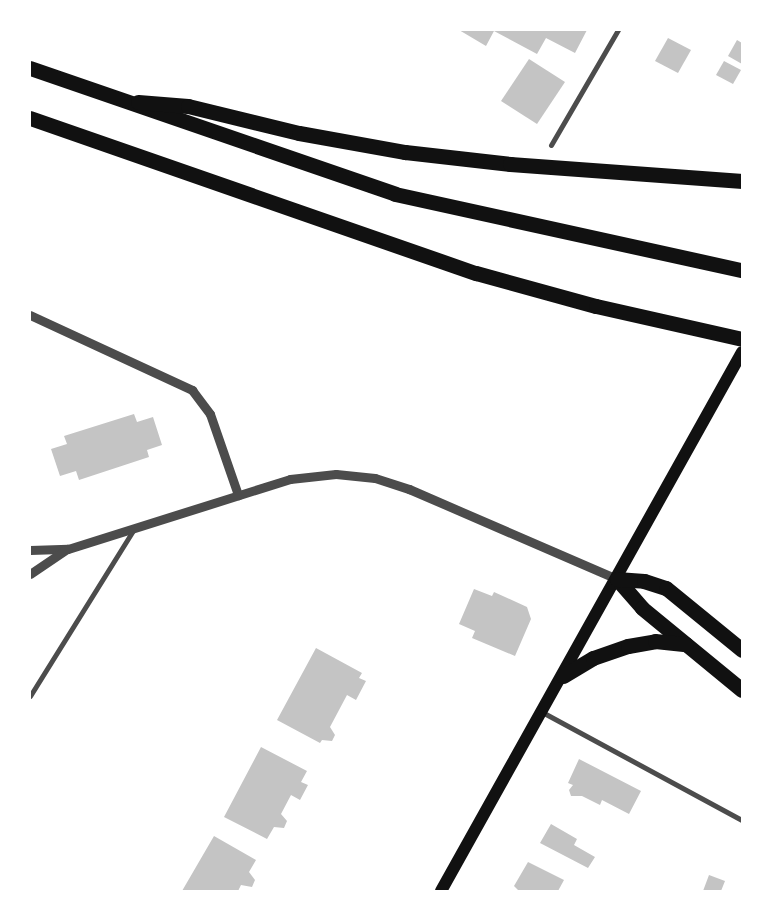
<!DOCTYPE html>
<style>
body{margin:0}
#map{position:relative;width:772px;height:921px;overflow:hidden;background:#fff;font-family:Inter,sans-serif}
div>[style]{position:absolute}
.building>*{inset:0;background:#c4c4c4}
.minor>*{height:5px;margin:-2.5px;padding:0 2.5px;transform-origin:2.5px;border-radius:2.5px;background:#4c4c4c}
.tertiary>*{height:9px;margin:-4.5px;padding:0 4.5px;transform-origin:4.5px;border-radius:4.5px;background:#4c4c4c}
.primary>*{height:12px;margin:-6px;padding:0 6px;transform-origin:6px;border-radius:6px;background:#111}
.motorway>*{height:15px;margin:-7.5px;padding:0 7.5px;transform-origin:7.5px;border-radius:7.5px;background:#111}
span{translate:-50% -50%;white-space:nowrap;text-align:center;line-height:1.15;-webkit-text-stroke:5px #fff;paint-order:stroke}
.frame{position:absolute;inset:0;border:31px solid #fff;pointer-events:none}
</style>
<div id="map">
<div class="building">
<div style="clip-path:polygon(459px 30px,587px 30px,575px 53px,546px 38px,537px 54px,494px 31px,486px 46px)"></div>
<div style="clip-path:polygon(668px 38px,691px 50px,678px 73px,655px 61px)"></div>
<div style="clip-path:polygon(737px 40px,742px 43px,742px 64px,728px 56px)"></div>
<div style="clip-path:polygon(529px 59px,565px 82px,537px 124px,501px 101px)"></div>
<div style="clip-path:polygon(724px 61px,741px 70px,733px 84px,716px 75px)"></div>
<div style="clip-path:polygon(134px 414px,137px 422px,153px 417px,162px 445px,147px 450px,149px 457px,79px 480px,76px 471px,60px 476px,51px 449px,67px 444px,64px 436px)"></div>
<div style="clip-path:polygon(474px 589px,492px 596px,494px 592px,527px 607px,531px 619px,515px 656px,472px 638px,475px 631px,459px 624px)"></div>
<div style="clip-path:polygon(316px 648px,362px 673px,359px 678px,366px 681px,356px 700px,347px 695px,330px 727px,335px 735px,332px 741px,322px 740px,320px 743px,277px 720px)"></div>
<div style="clip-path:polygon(261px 747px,307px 771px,301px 782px,308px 785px,300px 800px,291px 795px,281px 814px,287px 821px,284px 828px,274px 827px,267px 839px,224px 817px)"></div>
<div style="clip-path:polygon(579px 759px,641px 791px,629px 814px,602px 800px,600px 805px,582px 796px,571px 796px,569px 790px,573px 785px,568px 783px)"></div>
<div style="clip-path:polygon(551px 824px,577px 839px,574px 845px,595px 857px,588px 868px,540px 843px)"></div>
<div style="clip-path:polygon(214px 836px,256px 860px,249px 872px,255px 880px,252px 887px,241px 885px,238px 891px,182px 891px)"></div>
<div style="clip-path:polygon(528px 862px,564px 880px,558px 891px,519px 891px,514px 886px)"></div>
<div style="clip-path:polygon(709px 875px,725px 881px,721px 891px,703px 891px)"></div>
</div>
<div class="minor">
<div style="left:551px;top:145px;width:133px;rotate:-59.8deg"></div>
<div style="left:30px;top:696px;width:197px;rotate:-58.1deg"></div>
<div style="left:542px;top:712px;width:227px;rotate:28.4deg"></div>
</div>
<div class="tertiary">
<div style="left:30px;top:315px;width:179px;rotate:24.8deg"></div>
<div style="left:192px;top:390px;width:30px;rotate:53deg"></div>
<div style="left:210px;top:414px;width:86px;rotate:70.9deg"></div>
<div style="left:30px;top:550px;width:38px;rotate:-2deg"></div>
<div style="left:68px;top:549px;width:233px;rotate:-17.5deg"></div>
<div style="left:290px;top:479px;width:46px;rotate:-6.2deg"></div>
<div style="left:336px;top:474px;width:39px;rotate:6deg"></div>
<div style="left:375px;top:478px;width:36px;rotate:18deg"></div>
<div style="left:409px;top:489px;width:227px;rotate:23.4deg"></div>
<div style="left:30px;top:574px;width:45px;rotate:-34deg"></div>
</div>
<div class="primary">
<div style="left:441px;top:891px;width:617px;rotate:-60.82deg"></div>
</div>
<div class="motorway">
<div style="left:30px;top:68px;width:386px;rotate:19deg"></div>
<div style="left:395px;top:194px;width:355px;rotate:12.4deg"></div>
<div style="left:138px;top:102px;width:50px;rotate:4.6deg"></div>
<div style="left:188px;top:106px;width:114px;rotate:13.7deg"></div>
<div style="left:299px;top:133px;width:108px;rotate:10.2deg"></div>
<div style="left:405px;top:152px;width:106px;rotate:6.5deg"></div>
<div style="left:510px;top:164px;width:233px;rotate:4.2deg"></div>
<div style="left:30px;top:118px;width:472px;rotate:19.2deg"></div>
<div style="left:476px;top:273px;width:124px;rotate:15.4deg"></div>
<div style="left:596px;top:306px;width:150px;rotate:12.7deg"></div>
<div style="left:617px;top:579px;width:38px;rotate:49deg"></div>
<div style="left:642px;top:608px;width:129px;rotate:39.4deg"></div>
<div style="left:617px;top:579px;width:27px;rotate:4deg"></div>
<div style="left:644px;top:581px;width:23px;rotate:18deg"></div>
<div style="left:666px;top:588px;width:98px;rotate:39.2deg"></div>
<div style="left:563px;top:676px;width:35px;rotate:-31deg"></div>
<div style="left:593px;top:658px;width:37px;rotate:-19deg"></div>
<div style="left:628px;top:646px;width:27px;rotate:-10deg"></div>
<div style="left:655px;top:641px;width:31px;rotate:6deg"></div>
</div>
<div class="frame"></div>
</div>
